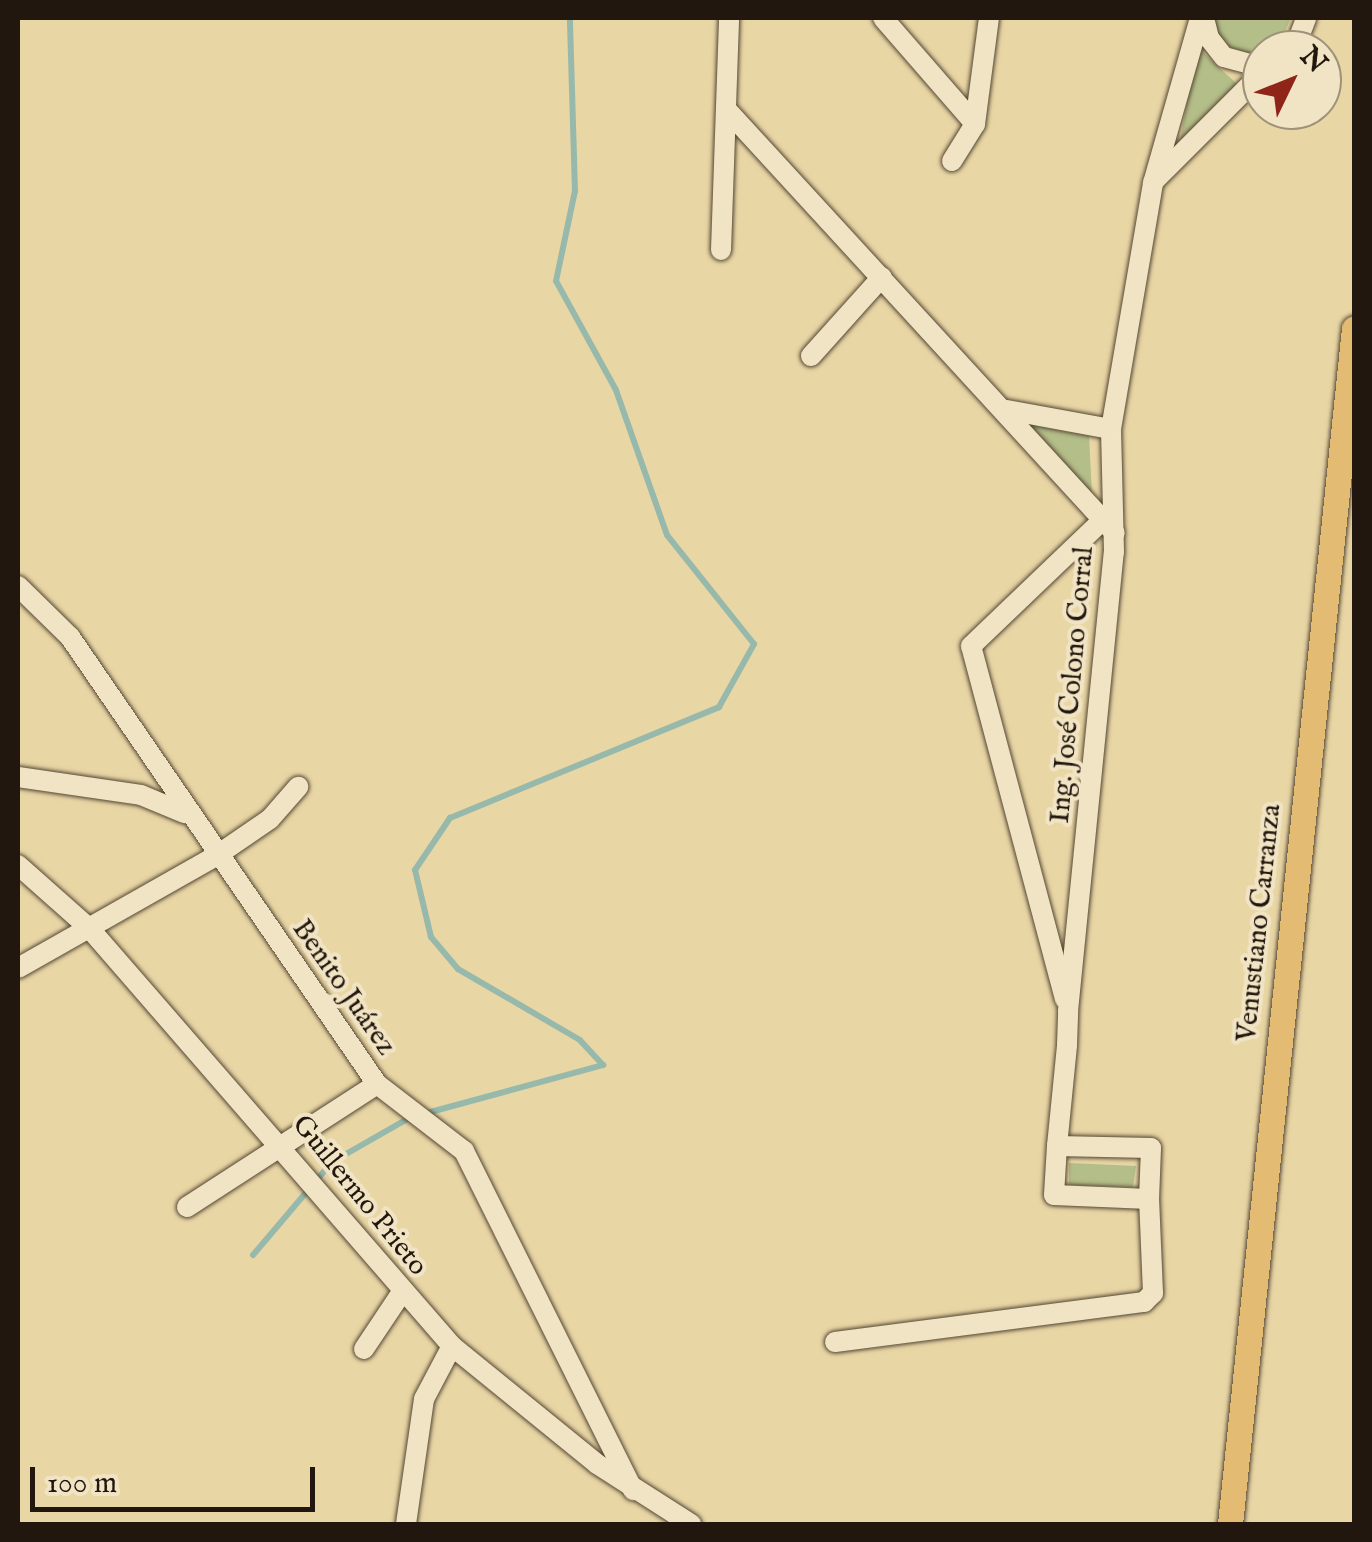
<!DOCTYPE html>
<meta charset="utf-8">
<style>
body{margin:0}
#map{position:relative;width:1372px;height:1542px;overflow:hidden;background:#e9d6a5;font-family:"IM FELL English",serif}
div>[style]{position:absolute}
.green>*{inset:0;background:#b4be88}
.stream>*{height:6px;margin:-3px;padding:0 3px;transform-origin:3px;border-radius:3px;background:#97b9ab}
.roads{filter:drop-shadow(0 0 2px #544734) drop-shadow(0 0 2px #544734)}
.minor>*{height:20px;margin:-10px;padding:0 10px;transform-origin:10px;border-radius:10px;background:#f1e4c4}
.major>*{height:25px;margin:-12.5px;padding:0 12.5px;transform-origin:12.5px;border-radius:12.5px;background:#e4bb72}
span{translate:-50% -50%;white-space:nowrap;text-align:center;line-height:1.15;-webkit-text-stroke:8px #f1e4c4;paint-order:stroke}
.street-label{font-size:28px;color:#22170e}
.frame{position:absolute;inset:0;border:20px solid #22170e;pointer-events:none}
.north{position:absolute;left:1242px;top:30px;width:100px;height:100px;box-sizing:border-box;background:#f1e4c4;border:2px solid #9e927b;border-radius:50%;rotate:47deg;font-size:28px;font-weight:700;line-height:40px;text-align:center;color:#22170e}
.north::after{content:'';display:block;margin:auto;width:35px;height:45px;background:#8f2418;clip-path:polygon(50% 0,100% 100%,50% 72%,0 100%)}
.scale{position:absolute;left:30px;top:1467px;width:285px;height:45px;box-sizing:border-box;border:5px solid #22170e;border-top:0;padding-left:12px;font-size:30px;line-height:35px;white-space:nowrap;color:#22170e;-webkit-text-stroke:8px #f1e4c4;paint-order:stroke}
</style>
<div id="map">
<div class="green">
<div style="clip-path:polygon(1213px 18px,1291px 18px,1278px 47px,1256px 57px,1222px 44px)"></div>
<div style="clip-path:polygon(1198px 48px,1237px 84px,1180px 143px,1196px 49px)"></div>
<div style="clip-path:polygon(1030px 425px,1089px 436px,1092px 494px)"></div>
<div style="clip-path:polygon(1069px 1163px,1136px 1166px,1133px 1187px,1069px 1185px)"></div>
</div>
<div class="stream">
<div style="left:423px;top:1114px;width:187px;rotate:-15.2deg"></div>
<div style="left:603px;top:1065px;width:34px;rotate:-133deg"></div>
<div style="left:580px;top:1040px;width:141px;rotate:-149.8deg"></div>
<div style="left:458px;top:969px;width:42px;rotate:-130.2deg"></div>
<div style="left:431px;top:937px;width:69px;rotate:-103.4deg"></div>
<div style="left:415px;top:870px;width:63px;rotate:-56.1deg"></div>
<div style="left:450px;top:818px;width:291px;rotate:-22.4deg"></div>
<div style="left:719px;top:707px;width:72px;rotate:-60.9deg"></div>
<div style="left:754px;top:644px;width:139px;rotate:-128.6deg"></div>
<div style="left:667px;top:535px;width:154px;rotate:-109.4deg"></div>
<div style="left:616px;top:390px;width:124px;rotate:-118.8deg"></div>
<div style="left:556px;top:281px;width:92px;rotate:-78.1deg"></div>
<div style="left:575px;top:191px;width:173px;rotate:-91.7deg"></div>
<div style="left:253px;top:1255px;width:122px;rotate:-49.7deg"></div>
<div style="left:332px;top:1162px;width:91px;rotate:-29.7deg"></div>
</div>
<div class="roads">
<div class="minor">
<div style="left:883px;top:18px;width:140px;rotate:49deg"></div>
<div style="left:1204px;top:18px;width:21px;rotate:76deg"></div>
<div style="left:1209px;top:38px;width:24px;rotate:52deg"></div>
<div style="left:1224px;top:57px;width:39px;rotate:15deg"></div>
<div style="left:1294px;top:50px;width:34px;rotate:-69deg"></div>
<div style="left:726px;top:109px;width:575px;rotate:47.47deg"></div>
<div style="left:952px;top:161px;width:44px;rotate:-58.1deg"></div>
<div style="left:975px;top:124px;width:107px;rotate:-82.5deg"></div>
<div style="left:1154px;top:181px;width:153px;rotate:-45deg"></div>
<div style="left:721px;top:250px;width:232px;rotate:-88deg"></div>
<div style="left:811px;top:356px;width:106px;rotate:-48.1deg"></div>
<div style="left:1007px;top:410px;width:106px;rotate:10.4deg"></div>
<div style="left:18px;top:586px;width:73px;rotate:44.4deg"></div>
<div style="left:70px;top:637px;width:542px;rotate:55.52deg"></div>
<div style="left:377px;top:1084px;width:110px;rotate:37.6deg"></div>
<div style="left:464px;top:1151px;width:379px;rotate:63.5deg"></div>
<div style="left:18px;top:777px;width:124px;rotate:8.3deg"></div>
<div style="left:141px;top:795px;width:47px;rotate:22.7deg"></div>
<div style="left:18px;top:865px;width:96px;rotate:41.6deg"></div>
<div style="left:90px;top:929px;width:552px;rotate:49.04deg"></div>
<div style="left:452px;top:1346px;width:187px;rotate:39.1deg"></div>
<div style="left:597px;top:1464px;width:112px;rotate:32.6deg"></div>
<div style="left:18px;top:968px;width:227px;rotate:-29.5deg"></div>
<div style="left:216px;top:856px;width:65px;rotate:-34.4deg"></div>
<div style="left:270px;top:819px;width:43px;rotate:-48.8deg"></div>
<div style="left:1065px;top:999px;width:365px;rotate:-104.9deg"></div>
<div style="left:971px;top:646px;width:182px;rotate:-43.7deg"></div>
<div style="left:1057px;top:1146px;width:94px;rotate:1.2deg"></div>
<div style="left:1151px;top:1148px;width:51px;rotate:92.2deg"></div>
<div style="left:1149px;top:1199px;width:95px;rotate:-177.6deg"></div>
<div style="left:1054px;top:1195px;width:49px;rotate:-86.5deg"></div>
<div style="left:1057px;top:1146px;width:101px;rotate:-84.3deg"></div>
<div style="left:1067px;top:1045px;width:34px;rotate:-88deg"></div>
<div style="left:1068px;top:1011px;width:461px;rotate:-84.3deg"></div>
<div style="left:1114px;top:552px;width:123px;rotate:-91.4deg"></div>
<div style="left:1111px;top:429px;width:250px;rotate:-80.3deg"></div>
<div style="left:1153px;top:183px;width:172px;rotate:-74.1deg"></div>
<div style="left:187px;top:1207px;width:226px;rotate:-32.9deg"></div>
<div style="left:835px;top:1342px;width:312px;rotate:-7.4deg"></div>
<div style="left:1144px;top:1302px;width:13px;rotate:-45deg"></div>
<div style="left:1153px;top:1293px;width:94px;rotate:-92.4deg"></div>
<div style="left:364px;top:1349px;width:69px;rotate:-56.3deg"></div>
<div style="left:406px;top:1524px;width:126px;rotate:-81.8deg"></div>
<div style="left:424px;top:1399px;width:60px;rotate:-62.2deg"></div>
</div>
<div class="major">
<div style="left:1230px;top:1524px;width:1202px;rotate:-84.08deg"></div>
</div>
</div>
<div class="street-label">
<span style="left:1073px;top:685px;rotate:-85deg">Ing. José Colono Corral</span>
<span style="left:1260px;top:923px;rotate:-84deg">Venustiano Carranza</span>
<span style="left:343px;top:988px;rotate:55deg">Benito Juárez</span>
<span style="left:359px;top:1196px;rotate:51deg">Guillermo Prieto</span>
</div>
<div class="frame"></div>
<div class="north">N</div>
<div class="scale">100 m</div>
</div>
